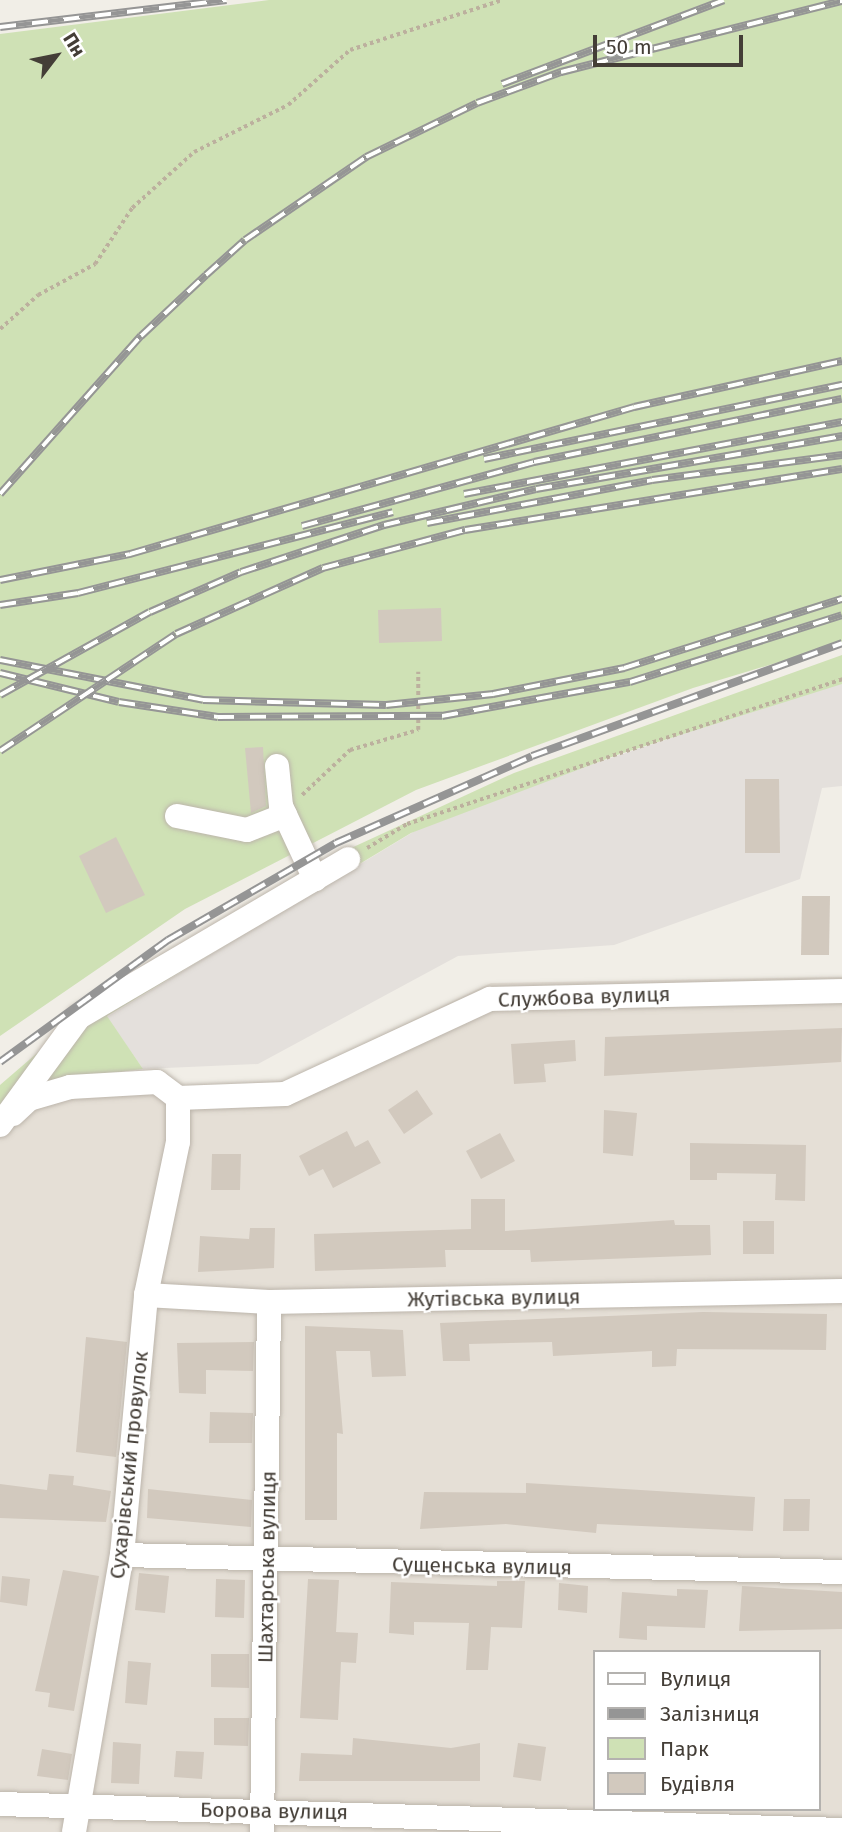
<!DOCTYPE html>
<meta charset="utf-8">
<style>
body{margin:0}
#map{position:relative;width:842px;height:1832px;overflow:hidden;background:#f1eee7;font-family:"Fira Sans",sans-serif}
div>[style]{position:absolute}
.residential>*{inset:0;background:#e5dfd6}
.industrial>*{inset:0;background:#e4e0dc}
.green>*{inset:0;background:#cfe1b5}
.building>*{inset:0;background:#d2c9be}
.path>*{height:3.5px;margin-top:-1.75px;transform-origin:0;background:repeating-linear-gradient(90deg,#bcb09e 0 3.5px,transparent 0 7px)}
.roads{filter:drop-shadow(0 0 2px #bcb5ab) drop-shadow(0 0 2px #bcb5ab)}
.minor>*{height:24px;margin:-12px;padding:0 12px;transform-origin:12px;border-radius:12px;background:#fff}
.rail>*{height:8px;margin-top:-4px;transform-origin:0;background:repeating-linear-gradient(90deg,#fff 0 16px,#959595 0 32px);box-sizing:border-box;border-block:2px solid #959595}
span{translate:-50% -50%;white-space:nowrap;text-align:center;line-height:1.15;-webkit-text-stroke:5px #fff;paint-order:stroke}
.street-label{font-size:21px;color:#443e37}
.legend{position:absolute;left:593px;top:1650px;width:228px;height:161px;box-sizing:border-box;background:#fff;border:2px solid #b4b2af;margin:0;padding:9px 12px;list-style:none;font-size:21px;color:#443e37}
.legend li{display:flex;align-items:center;gap:14px;height:35px}
.legend b{width:35px;border:2px solid #b4b2af}
.north{position:absolute;left:21px;top:21px;width:70px;height:70px;-webkit-text-stroke:5px #fff;paint-order:stroke;rotate:58deg;font-size:19px;font-weight:700;line-height:28px;text-align:center;color:#443e37}
.north::after{content:'';display:block;margin:auto;width:24px;height:32px;background:#443e37;clip-path:polygon(50% 0,100% 100%,50% 72%,0 100%)}
.scale{position:absolute;left:593px;top:35px;width:150px;height:32px;box-sizing:border-box;border:4px solid #443e37;border-top:0;padding-left:9px;font-size:21px;line-height:24px;white-space:nowrap;color:#443e37;-webkit-text-stroke:5px #fff;paint-order:stroke}
</style>
<div id="map">
<div class="residential">
<div style="clip-path:polygon(evenodd,842px 977px,842px 1832px,0 1832px,0 1098px,286px 1081px,491px 983px,842px 977px,595px 1652px,819px 1652px,819px 1809px,595px 1809px,595px 1652px)"></div>
</div>
<div class="industrial">
<div style="clip-path:polygon(842px 681px,842px 786px,822px 788px,800px 879px,614px 945px,458px 956px,258px 1064px,143px 1069px,107px 1017px,443px 814px)"></div>
</div>
<div class="green">
<div style="clip-path:polygon(269px 0,842px 0,842px 643px,693px 688px,416px 790px,185px 909px,0 1036px,0 34px)"></div>
<div style="clip-path:polygon(842px 655px,842px 684px,617px 755px,411px 833px,107px 1016px,143px 1069px,62px 1079px,0 1123px,0 1085px,79px 1017px,323px 861px,514px 773px)"></div>
</div>
<div class="building">
<div style="clip-path:polygon(441px 608px,442px 641px,379px 643px,378px 610px)"></div>
<div style="clip-path:polygon(263px 747px,266px 806px,251px 813px,245px 748px)"></div>
<div style="clip-path:polygon(745px 779px,779px 779px,780px 853px,745px 853px)"></div>
<div style="clip-path:polygon(116px 837px,145px 895px,106px 913px,79px 856px)"></div>
<div style="clip-path:polygon(802px 896px,830px 896px,829px 955px,801px 955px)"></div>
<div style="clip-path:polygon(842px 1028px,841px 1062px,604px 1076px,605px 1037px)"></div>
<div style="clip-path:polygon(575px 1040px,576px 1061px,544px 1064px,546px 1082px,514px 1084px,511px 1044px)"></div>
<div style="clip-path:polygon(417px 1090px,433px 1114px,404px 1134px,388px 1110px)"></div>
<div style="clip-path:polygon(604px 1110px,637px 1113px,633px 1156px,603px 1153px)"></div>
<div style="clip-path:polygon(347px 1131px,355px 1147px,368px 1140px,381px 1163px,333px 1188px,323px 1169px,309px 1176px,299px 1156px)"></div>
<div style="clip-path:polygon(500px 1133px,515px 1161px,481px 1179px,466px 1151px)"></div>
<div style="clip-path:polygon(690px 1143px,806px 1145px,805px 1201px,775px 1200px,776px 1174px,717px 1173px,717px 1180px,690px 1180px)"></div>
<div style="clip-path:polygon(212px 1154px,241px 1154px,240px 1190px,211px 1190px)"></div>
<div style="clip-path:polygon(471px 1199px,505px 1199px,505px 1231px,674px 1220px,675px 1225px,710px 1225px,711px 1255px,531px 1262px,530px 1250px,445px 1250px,446px 1267px,315px 1271px,314px 1234px,471px 1229px)"></div>
<div style="clip-path:polygon(743px 1221px,774px 1221px,774px 1254px,743px 1254px)"></div>
<div style="clip-path:polygon(250px 1228px,275px 1228px,274px 1268px,198px 1272px,200px 1236px,249px 1239px)"></div>
<div style="clip-path:polygon(703px 1312px,827px 1314px,826px 1350px,677px 1349px,676px 1366px,652px 1367px,652px 1351px,553px 1356px,552px 1342px,469px 1344px,470px 1361px,443px 1361px,440px 1323px)"></div>
<div style="clip-path:polygon(305px 1326px,403px 1330px,406px 1376px,372px 1377px,370px 1351px,336px 1351px,343px 1434px,337px 1433px,337px 1520px,305px 1520px)"></div>
<div style="clip-path:polygon(86px 1337px,127px 1342px,116px 1457px,76px 1452px)"></div>
<div style="clip-path:polygon(254px 1342px,253px 1371px,206px 1370px,206px 1394px,179px 1393px,177px 1343px)"></div>
<div style="clip-path:polygon(210px 1412px,253px 1413px,252px 1443px,209px 1443px)"></div>
<div style="clip-path:polygon(49px 1474px,74px 1476px,73px 1485px,111px 1491px,106px 1522px,0 1518px,0 1484px,47px 1490px)"></div>
<div style="clip-path:polygon(526px 1483px,755px 1497px,753px 1531px,597px 1524px,596px 1533px,506px 1524px,420px 1529px,424px 1492px,526px 1493px)"></div>
<div style="clip-path:polygon(148px 1489px,252px 1500px,251px 1527px,147px 1518px)"></div>
<div style="clip-path:polygon(784px 1499px,810px 1499px,809px 1531px,783px 1531px)"></div>
<div style="clip-path:polygon(63px 1570px,99px 1576px,74px 1711px,48px 1707px,50px 1693px,35px 1691px)"></div>
<div style="clip-path:polygon(139px 1573px,169px 1576px,165px 1613px,135px 1610px)"></div>
<div style="clip-path:polygon(2px 1576px,30px 1579px,27px 1606px,0 1602px)"></div>
<div style="clip-path:polygon(216px 1579px,245px 1580px,244px 1618px,215px 1617px)"></div>
<div style="clip-path:polygon(308px 1579px,339px 1580px,336px 1632px,358px 1633px,356px 1663px,341px 1662px,338px 1720px,300px 1718px)"></div>
<div style="clip-path:polygon(497px 1581px,525px 1581px,522px 1628px,491px 1627px,488px 1670px,466px 1670px,469px 1623px,414px 1622px,414px 1635px,389px 1633px,391px 1582px,497px 1586px)"></div>
<div style="clip-path:polygon(559px 1583px,588px 1586px,587px 1613px,558px 1610px)"></div>
<div style="clip-path:polygon(742px 1586px,842px 1592px,842px 1629px,739px 1631px)"></div>
<div style="clip-path:polygon(677px 1589px,708px 1590px,705px 1628px,647px 1626px,647px 1640px,619px 1638px,622px 1592px,677px 1596px)"></div>
<div style="clip-path:polygon(211px 1654px,249px 1654px,249px 1688px,211px 1687px)"></div>
<div style="clip-path:polygon(128px 1661px,151px 1663px,147px 1705px,125px 1703px)"></div>
<div style="clip-path:polygon(214px 1718px,249px 1718px,248px 1746px,214px 1745px)"></div>
<div style="clip-path:polygon(353px 1738px,451px 1748px,480px 1743px,480px 1781px,299px 1781px,301px 1753px,352px 1755px)"></div>
<div style="clip-path:polygon(113px 1742px,141px 1744px,139px 1784px,111px 1783px)"></div>
<div style="clip-path:polygon(518px 1743px,546px 1747px,541px 1781px,513px 1777px)"></div>
<div style="clip-path:polygon(42px 1749px,72px 1754px,68px 1780px,37px 1776px)"></div>
<div style="clip-path:polygon(176px 1751px,204px 1752px,202px 1779px,174px 1777px)"></div>
</div>
<div class="path">
<div style="left:0;top:329px;width:51px;rotate:-41.8deg"></div>
<div style="left:38px;top:295px;width:65px;rotate:-28.5deg"></div>
<div style="left:95px;top:264px;width:67px;rotate:-56.5deg"></div>
<div style="left:132px;top:208px;width:84px;rotate:-42.1deg"></div>
<div style="left:194px;top:152px;width:105px;rotate:-26.6deg"></div>
<div style="left:288px;top:105px;width:83px;rotate:-41.6deg"></div>
<div style="left:350px;top:50px;width:160px;rotate:-18.2deg"></div>
<div style="left:302px;top:795px;width:66px;rotate:-43.2deg"></div>
<div style="left:350px;top:750px;width:71px;rotate:-16.4deg"></div>
<div style="left:418px;top:730px;width:58px;rotate:-90deg"></div>
<div style="left:367px;top:848px;width:47px;rotate:-31deg"></div>
<div style="left:407px;top:824px;width:459px;rotate:-18.4deg"></div>
</div>
<div class="roads">
<div class="minor">
<div style="left:277px;top:766px;width:40px;rotate:84.3deg"></div>
<div style="left:281px;top:806px;width:81px;rotate:65deg"></div>
<div style="left:177px;top:816px;width:71px;rotate:11.3deg"></div>
<div style="left:247px;top:830px;width:41px;rotate:-21.5deg"></div>
<div style="left:178px;top:1098px;width:107px;rotate:-2.1deg"></div>
<div style="left:285px;top:1094px;width:226px;rotate:-24.9deg"></div>
<div style="left:490px;top:999px;width:352px;rotate:-1.3deg"></div>
<div style="left:13px;top:1114px;width:22px;rotate:-43deg"></div>
<div style="left:29px;top:1099px;width:43px;rotate:-16.3deg"></div>
<div style="left:70px;top:1087px;width:87px;rotate:-3.3deg"></div>
<div style="left:157px;top:1082px;width:26px;rotate:37deg"></div>
<div style="left:0;top:1125px;width:134px;rotate:-53.8deg"></div>
<div style="left:79px;top:1017px;width:312px;rotate:-30.4deg"></div>
<div style="left:146px;top:1295px;width:123px;rotate:3.3deg"></div>
<div style="left:269px;top:1302px;width:573px;rotate:-1.1deg"></div>
<div style="left:122px;top:1555px;width:720px;rotate:1.35deg"></div>
<div style="left:0;top:1804px;width:842px;rotate:1.77deg"></div>
<div style="left:74px;top:1832px;width:281px;rotate:-80.2deg"></div>
<div style="left:122px;top:1555px;width:261px;rotate:-84.7deg"></div>
<div style="left:146px;top:1295px;width:156px;rotate:-78.2deg"></div>
<div style="left:178px;top:1142px;width:44px;rotate:-90deg"></div>
<div style="left:262px;top:1832px;width:530px;rotate:-89.24deg"></div>
</div>
</div>
<div class="rail">
<div style="left:0;top:27px;width:228px;rotate:-6.8deg"></div>
<div style="left:502px;top:84px;width:237px;rotate:-20.7deg"></div>
<div style="left:484px;top:459px;width:366px;rotate:-11.7deg"></div>
<div style="left:0;top:494px;width:212px;rotate:-48.3deg"></div>
<div style="left:141px;top:336px;width:89px;rotate:-43.2deg"></div>
<div style="left:206px;top:275px;width:52px;rotate:-41.9deg"></div>
<div style="left:245px;top:240px;width:147px;rotate:-34.4deg"></div>
<div style="left:366px;top:157px;width:123px;rotate:-25.9deg"></div>
<div style="left:477px;top:103px;width:90px;rotate:-20.3deg"></div>
<div style="left:561px;top:72px;width:290px;rotate:-14.2deg"></div>
<div style="left:464px;top:494px;width:385px;rotate:-10.8deg"></div>
<div style="left:427px;top:523px;width:229px;rotate:-10.8deg"></div>
<div style="left:652px;top:480px;width:192px;rotate:-7.5deg"></div>
<div style="left:302px;top:526px;width:241px;rotate:-15.4deg"></div>
<div style="left:534px;top:462px;width:314px;rotate:-11.6deg"></div>
<div style="left:0;top:580px;width:133px;rotate:-11.3deg"></div>
<div style="left:130px;top:554px;width:525px;rotate:-16.26deg"></div>
<div style="left:634px;top:407px;width:213px;rotate:-12.5deg"></div>
<div style="left:0;top:605px;width:79px;rotate:-8.7deg"></div>
<div style="left:78px;top:593px;width:325px;rotate:-14.4deg"></div>
<div style="left:0;top:660px;width:207px;rotate:11.1deg"></div>
<div style="left:203px;top:700px;width:183px;rotate:1.6deg"></div>
<div style="left:386px;top:705px;width:108px;rotate:-5.9deg"></div>
<div style="left:493px;top:694px;width:134px;rotate:-11.2deg"></div>
<div style="left:624px;top:668px;width:229px;rotate:-17.6deg"></div>
<div style="left:0;top:673px;width:122px;rotate:13.7deg"></div>
<div style="left:119px;top:702px;width:100px;rotate:8.6deg"></div>
<div style="left:218px;top:717px;width:224px;rotate:-0.3deg"></div>
<div style="left:442px;top:716px;width:191px;rotate:-10.3deg"></div>
<div style="left:630px;top:682px;width:222px;rotate:-17.5deg"></div>
<div style="left:0;top:695px;width:171px;rotate:-29deg"></div>
<div style="left:150px;top:612px;width:99px;rotate:-23.7deg"></div>
<div style="left:241px;top:572px;width:151px;rotate:-18.2deg"></div>
<div style="left:384px;top:525px;width:156px;rotate:-13.3deg"></div>
<div style="left:536px;top:489px;width:311px;rotate:-9.8deg"></div>
<div style="left:0;top:751px;width:211px;rotate:-33.6deg"></div>
<div style="left:176px;top:634px;width:161px;rotate:-24.2deg"></div>
<div style="left:323px;top:568px;width:147px;rotate:-15deg"></div>
<div style="left:465px;top:530px;width:382px;rotate:-9.2deg"></div>
<div style="left:0;top:1062px;width:208px;rotate:-36deg"></div>
<div style="left:168px;top:940px;width:194px;rotate:-30deg"></div>
<div style="left:336px;top:843px;width:214px;rotate:-23.9deg"></div>
<div style="left:532px;top:756px;width:330px;rotate:-20deg"></div>
</div>
<div class="street-label">
<span style="left:584px;top:997px;rotate:-2deg">Службова вулиця</span>
<span style="left:494px;top:1298px;rotate:-1deg">Жутівська вулиця</span>
<span style="left:129px;top:1465px;rotate:-84deg">Сухарівський провулок</span>
<span style="left:482px;top:1566px;rotate:1deg">Сущенська вулиця</span>
<span style="left:267px;top:1567px;rotate:-89deg">Шахтарська вулиця</span>
<span style="left:274px;top:1811px;rotate:1deg">Борова вулиця</span>
</div>
<ul class="legend">
<li><b style="height:9px;background:#fff"></b>Вулиця</li>
<li><b style="height:9px;background:#959595"></b>Залізниця</li>
<li><b style="height:19px;background:#cfe1b5"></b>Парк</li>
<li><b style="height:19px;background:#d2c9be"></b>Будівля</li>
</ul>
<div class="north">Пн</div>
<div class="scale">50 m</div>
</div>
